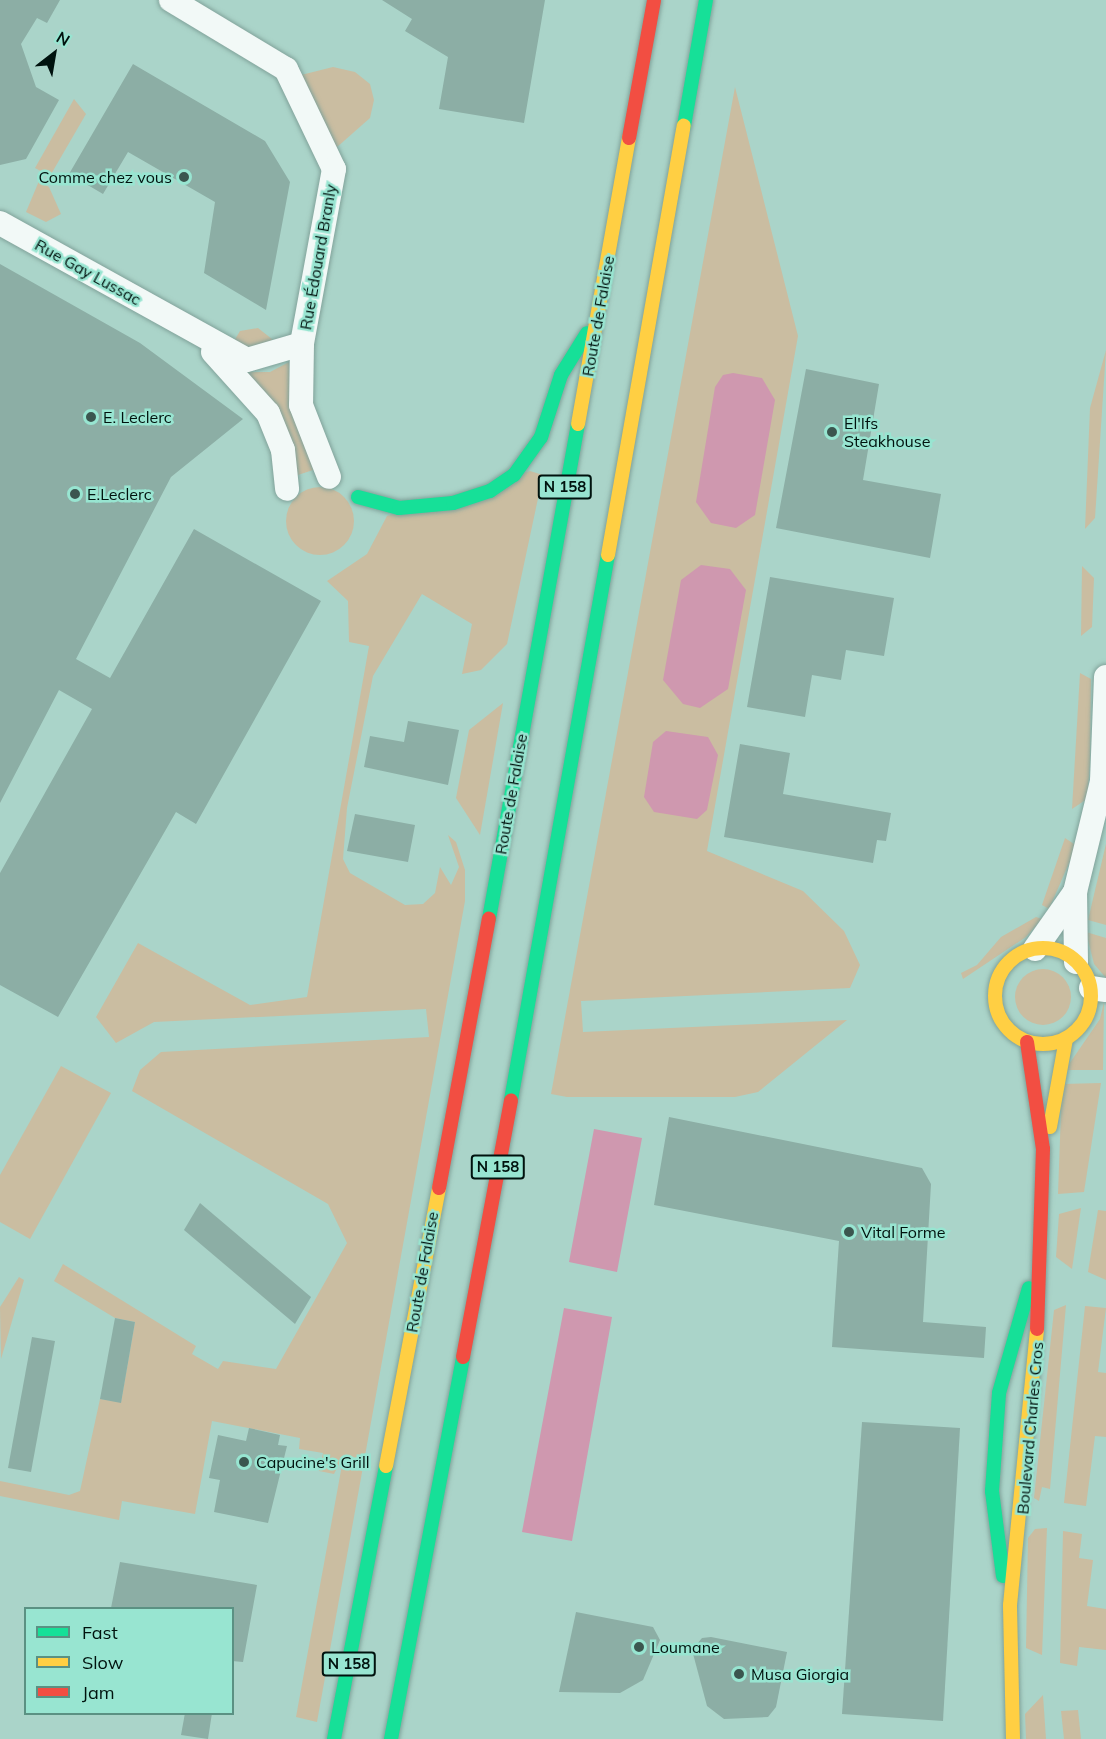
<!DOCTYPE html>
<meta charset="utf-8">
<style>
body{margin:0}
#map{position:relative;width:1106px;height:1739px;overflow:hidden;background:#aad4c9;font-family:Mulish,sans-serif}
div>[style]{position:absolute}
.green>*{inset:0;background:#cabda1}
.round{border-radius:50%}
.water>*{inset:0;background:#cf98af}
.building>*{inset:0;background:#8caea5}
.roads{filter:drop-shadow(0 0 2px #81a29a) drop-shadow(0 0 2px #81a29a)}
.street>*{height:24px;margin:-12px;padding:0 12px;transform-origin:12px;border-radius:12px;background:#f2f9f7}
.fast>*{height:14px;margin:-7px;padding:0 7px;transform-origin:7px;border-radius:7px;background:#16e098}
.slow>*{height:14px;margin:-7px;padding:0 7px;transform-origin:7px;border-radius:7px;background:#ffcf43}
.slow>.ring{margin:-7px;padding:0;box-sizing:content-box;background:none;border:14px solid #ffcf43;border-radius:50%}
.jam>*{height:14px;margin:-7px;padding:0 7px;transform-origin:7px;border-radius:7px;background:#f24e42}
.dots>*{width:16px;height:16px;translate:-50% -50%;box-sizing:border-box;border:3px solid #98e5d1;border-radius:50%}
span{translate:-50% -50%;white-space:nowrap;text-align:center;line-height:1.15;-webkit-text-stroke:5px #98e5d1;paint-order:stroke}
.shield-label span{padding:2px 4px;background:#98e5d1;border:2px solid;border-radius:4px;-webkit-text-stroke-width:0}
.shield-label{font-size:15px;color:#00120e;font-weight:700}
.poi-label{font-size:16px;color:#00120e}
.right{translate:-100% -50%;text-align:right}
.left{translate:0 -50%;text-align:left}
.street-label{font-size:16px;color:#00120e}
.legend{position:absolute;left:24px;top:1607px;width:210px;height:108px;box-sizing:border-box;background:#98e5d1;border:2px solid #5b9183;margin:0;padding:8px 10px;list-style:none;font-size:18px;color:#00120e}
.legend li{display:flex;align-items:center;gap:12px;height:30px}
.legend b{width:30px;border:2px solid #5b9183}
.north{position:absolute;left:24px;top:24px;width:60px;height:60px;-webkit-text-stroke:4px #98e5d1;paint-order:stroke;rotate:31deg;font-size:16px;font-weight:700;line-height:24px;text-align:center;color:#00120e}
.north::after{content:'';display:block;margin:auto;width:21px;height:27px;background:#00120e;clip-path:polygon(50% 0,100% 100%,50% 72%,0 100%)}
</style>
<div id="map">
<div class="green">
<div style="clip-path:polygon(333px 67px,355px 72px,370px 84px,374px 100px,370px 118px,336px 148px,301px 75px)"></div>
<div style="clip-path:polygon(735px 87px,798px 336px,707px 851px,803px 891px,844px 931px,860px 965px,850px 988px,581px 1001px,583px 1032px,847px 1020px,758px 1092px,735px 1097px,567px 1097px,551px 1094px)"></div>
<div style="clip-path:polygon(74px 99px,86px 114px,50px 176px,35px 168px)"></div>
<div style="clip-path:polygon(39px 181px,49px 187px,61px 214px,46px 222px,26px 212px)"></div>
<div style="clip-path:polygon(258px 328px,277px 343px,252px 351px,234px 341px,240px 331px)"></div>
<div style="clip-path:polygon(1106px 350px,1095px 518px,1085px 529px,1090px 408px)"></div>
<div style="clip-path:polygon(289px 362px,292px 410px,319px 468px,292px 477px,247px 372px,270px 372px)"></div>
<div style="clip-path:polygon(530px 471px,543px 475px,507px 644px,481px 670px,462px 674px,472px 624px,422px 594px,373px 676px,347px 808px,343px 859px,350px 873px,405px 905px,423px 904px,435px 893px,440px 867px,451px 885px,459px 867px,448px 835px,456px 842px,465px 870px,465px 901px,317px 1722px,296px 1717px,344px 1454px,334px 1474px,319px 1471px,323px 1453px,299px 1449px,300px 1438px,212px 1421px,195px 1514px,122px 1501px,119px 1520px,0 1496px,0 1481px,69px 1495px,80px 1491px,100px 1399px,121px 1402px,135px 1322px,115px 1318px,54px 1281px,63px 1264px,196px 1346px,192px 1354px,218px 1369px,223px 1361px,276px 1369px,347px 1243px,328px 1204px,132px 1091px,140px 1070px,161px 1052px,429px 1037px,426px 1009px,154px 1022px,116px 1043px,96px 1017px,138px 943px,250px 1005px,307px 997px,369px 646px,349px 642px,348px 601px,327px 581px,367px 554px,387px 516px)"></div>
<div class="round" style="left:286px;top:487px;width:68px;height:68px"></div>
<div style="clip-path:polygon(1082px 566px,1094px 578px,1092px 627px,1081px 636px)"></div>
<div style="clip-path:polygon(1080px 673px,1091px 679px,1090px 764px,1087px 799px,1072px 809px)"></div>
<div style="clip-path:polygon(503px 703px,480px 835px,456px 798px,469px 730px)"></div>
<div style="clip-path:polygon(1065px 838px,1074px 844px,1073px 854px,1049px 909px,1042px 905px)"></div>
<div style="clip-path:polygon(1106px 844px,1106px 925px,1088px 920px)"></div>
<div style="clip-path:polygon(1036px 917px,1042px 919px,1026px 937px,963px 979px,961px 973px,977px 965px,1001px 937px)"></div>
<div style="clip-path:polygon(1086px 932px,1106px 938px,1106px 978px,1094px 964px)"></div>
<div class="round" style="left:1015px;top:969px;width:56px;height:56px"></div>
<div style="clip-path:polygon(1104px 1002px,1103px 1070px,1065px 1070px,1100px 1019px)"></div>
<div style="clip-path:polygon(61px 1066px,111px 1093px,30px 1239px,0 1222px,0 1175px)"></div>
<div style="clip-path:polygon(1101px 1083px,1084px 1192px,1058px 1194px,1062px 1084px)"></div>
<div style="clip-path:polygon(1081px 1208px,1072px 1269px,1056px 1257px,1059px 1214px)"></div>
<div style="clip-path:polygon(1098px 1210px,1106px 1211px,1106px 1280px,1088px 1272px)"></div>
<div style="clip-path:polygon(19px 1277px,24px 1280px,1px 1359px,0 1307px)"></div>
<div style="clip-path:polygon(1066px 1305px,1050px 1489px,1042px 1487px,1039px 1501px,1034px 1498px,1054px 1310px)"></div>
<div style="clip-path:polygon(1085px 1306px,1106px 1308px,1098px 1372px,1106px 1373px,1106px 1437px,1095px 1436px,1086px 1506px,1064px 1503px)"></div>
<div style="clip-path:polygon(1047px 1528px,1042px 1655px,1026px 1648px,1028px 1538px,1035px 1529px)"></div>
<div style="clip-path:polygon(1063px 1531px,1082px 1534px,1079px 1558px,1093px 1560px,1087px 1606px,1106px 1609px,1106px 1650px,1079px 1647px,1077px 1666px,1060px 1663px)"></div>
<div style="clip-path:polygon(1043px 1695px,1046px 1739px,1026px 1739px,1025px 1714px)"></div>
<div style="clip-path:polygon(1078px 1710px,1081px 1739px,1064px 1739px,1061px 1711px)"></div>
</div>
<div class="water">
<div style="clip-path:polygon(733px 373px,762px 378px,775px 400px,755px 515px,736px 528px,711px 523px,696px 502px,715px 387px,723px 375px)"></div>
<div style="clip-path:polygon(701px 565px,730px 569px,746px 590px,728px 689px,700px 708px,683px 704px,663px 680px,681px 580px)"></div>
<div style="clip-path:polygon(666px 731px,708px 737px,718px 755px,707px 810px,697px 819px,654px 812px,644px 797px,653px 742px)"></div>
<div style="clip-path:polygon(594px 1129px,642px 1138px,617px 1272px,569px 1262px)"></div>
<div style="clip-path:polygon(564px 1308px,612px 1317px,572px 1541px,522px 1532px)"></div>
</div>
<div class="building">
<div style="clip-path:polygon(0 0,60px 0,47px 23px,37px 18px,21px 44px,36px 87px,59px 100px,26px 159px,0 165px)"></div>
<div style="clip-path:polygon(382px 0,545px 0,524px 123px,439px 109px,448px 57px,405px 31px,412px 19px)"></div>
<div style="clip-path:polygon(133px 64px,265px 141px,290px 182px,266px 310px,204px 273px,215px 202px,128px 152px,103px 194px,69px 174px)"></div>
<div style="clip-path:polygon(0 264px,140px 343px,243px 419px,171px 477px,76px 659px,110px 678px,194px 529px,321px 601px,196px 824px,176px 812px,58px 1017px,0 985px,0 873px,92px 709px,59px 690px,0 803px)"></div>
<div style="clip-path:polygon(806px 369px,879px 384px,863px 480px,941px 494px,930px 558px,776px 528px)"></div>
<div style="clip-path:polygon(770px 577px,894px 598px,884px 656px,846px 650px,841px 680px,812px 675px,805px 717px,747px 707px)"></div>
<div style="clip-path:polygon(408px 721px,459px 730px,448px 785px,364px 767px,370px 736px,404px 742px)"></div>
<div style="clip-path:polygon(740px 744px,790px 753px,783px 794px,891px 813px,886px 841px,877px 840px,873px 863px,724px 837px)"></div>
<div style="clip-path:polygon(355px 814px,415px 825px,408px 862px,347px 851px)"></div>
<div style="clip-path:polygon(669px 1117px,922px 1168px,931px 1184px,923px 1322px,986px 1327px,984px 1358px,832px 1347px,839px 1241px,654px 1205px)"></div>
<div style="clip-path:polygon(200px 1203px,311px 1297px,295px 1324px,184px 1230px)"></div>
<div style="clip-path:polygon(115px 1318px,135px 1322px,121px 1403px,100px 1399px)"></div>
<div style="clip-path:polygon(32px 1337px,55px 1341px,31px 1472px,8px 1468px)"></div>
<div style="clip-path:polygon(862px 1422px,960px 1428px,943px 1721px,842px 1714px)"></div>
<div style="clip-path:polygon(249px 1428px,280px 1435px,278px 1445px,287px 1446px,268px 1523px,214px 1512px,220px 1480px,209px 1478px,218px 1435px,246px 1441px)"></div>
<div style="clip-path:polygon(120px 1562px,257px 1585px,243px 1662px,232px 1661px,232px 1608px,111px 1608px)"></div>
<div style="clip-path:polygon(576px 1612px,653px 1627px,660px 1640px,643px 1680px,620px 1693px,559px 1692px)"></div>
<div style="clip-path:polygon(711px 1637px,787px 1652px,776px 1707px,768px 1717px,724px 1719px,707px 1706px,692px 1650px,702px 1638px)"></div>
<div style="clip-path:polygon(185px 1713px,212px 1713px,208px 1739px,181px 1735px)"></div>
</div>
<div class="roads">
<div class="street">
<div style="left:171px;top:0;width:134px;rotate:31deg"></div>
<div style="left:286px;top:69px;width:111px;rotate:64.4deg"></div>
<div style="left:334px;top:169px;width:178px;rotate:100.4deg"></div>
<div style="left:302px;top:344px;width:61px;rotate:90.9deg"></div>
<div style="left:301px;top:405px;width:77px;rotate:68.7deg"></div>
<div style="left:0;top:223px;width:282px;rotate:29deg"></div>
<div style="left:247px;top:360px;width:57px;rotate:-16.2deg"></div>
<div style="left:213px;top:352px;width:82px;rotate:48deg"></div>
<div style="left:268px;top:413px;width:40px;rotate:68deg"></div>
<div style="left:283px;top:450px;width:39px;rotate:84deg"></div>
<div style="left:1035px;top:949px;width:70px;rotate:-54.9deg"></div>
<div style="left:1076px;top:962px;width:70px;rotate:-90.8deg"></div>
<div style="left:1075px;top:892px;width:114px;rotate:-76.3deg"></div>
<div style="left:1102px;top:781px;width:104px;rotate:-87.8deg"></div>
<div style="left:1091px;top:988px;width:15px;rotate:8deg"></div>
</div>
<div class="fast">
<div style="left:684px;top:126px;width:128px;rotate:-80.1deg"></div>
<div style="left:358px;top:497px;width:42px;rotate:15deg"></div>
<div style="left:399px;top:508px;width:54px;rotate:-5.3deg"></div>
<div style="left:453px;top:503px;width:39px;rotate:-18deg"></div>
<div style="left:490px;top:491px;width:29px;rotate:-34deg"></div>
<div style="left:514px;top:475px;width:47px;rotate:-54.6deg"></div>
<div style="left:541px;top:437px;width:65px;rotate:-72.1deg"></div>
<div style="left:561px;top:375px;width:49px;rotate:-58.2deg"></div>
<div style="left:489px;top:919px;width:503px;rotate:-79.81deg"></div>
<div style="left:511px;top:1100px;width:554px;rotate:-79.91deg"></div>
<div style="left:1003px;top:1576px;width:86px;rotate:-97.4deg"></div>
<div style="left:992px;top:1491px;width:98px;rotate:-85.9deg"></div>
<div style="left:999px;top:1393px;width:109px;rotate:-74.1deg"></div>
<div style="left:334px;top:1739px;width:278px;rotate:-79.2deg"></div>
<div style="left:391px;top:1739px;width:389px;rotate:-79.3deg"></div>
</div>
<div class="slow">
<div style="left:578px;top:424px;width:291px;rotate:-79.9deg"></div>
<div style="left:608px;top:555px;width:436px;rotate:-80deg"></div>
<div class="ring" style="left:995px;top:948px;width:82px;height:82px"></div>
<div style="left:1050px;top:1127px;width:89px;rotate:-79.7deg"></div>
<div style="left:386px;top:1466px;width:283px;rotate:-79.2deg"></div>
<div style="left:1013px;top:1739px;width:134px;rotate:-91.3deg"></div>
<div style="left:1010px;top:1605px;width:277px;rotate:-84.4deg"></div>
</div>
<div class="jam">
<div style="left:629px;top:138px;width:140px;rotate:-79.7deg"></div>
<div style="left:1027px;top:1042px;width:108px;rotate:81.5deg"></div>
<div style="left:1043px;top:1149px;width:180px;rotate:91.9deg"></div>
<div style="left:439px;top:1188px;width:274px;rotate:-79.5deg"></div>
<div style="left:463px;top:1357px;width:261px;rotate:-79.4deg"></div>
</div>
</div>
<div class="dots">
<div style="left:184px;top:177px;background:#3b564f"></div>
<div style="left:91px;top:417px;background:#3b564f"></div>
<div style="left:832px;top:432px;background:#3b564f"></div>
<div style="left:75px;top:494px;background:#3b564f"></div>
<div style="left:849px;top:1232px;background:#3b564f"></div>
<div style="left:244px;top:1462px;background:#3b564f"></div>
<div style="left:639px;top:1647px;background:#3b564f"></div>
<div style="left:739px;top:1674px;background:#3b564f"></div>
</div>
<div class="shield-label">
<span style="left:565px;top:487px">N 158</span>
<span style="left:498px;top:1167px">N 158</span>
<span style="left:349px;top:1664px">N 158</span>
</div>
<div class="poi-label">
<span class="right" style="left:172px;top:177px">Comme chez vous</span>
<span class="left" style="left:103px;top:417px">E. Leclerc</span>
<span class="left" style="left:844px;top:432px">El'Ifs<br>Steakhouse</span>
<span class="left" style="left:87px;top:494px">E.Leclerc</span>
<span class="left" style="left:861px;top:1232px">Vital Forme</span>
<span class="left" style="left:256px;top:1462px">Capucine's Grill</span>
<span class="left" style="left:651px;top:1647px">Loumane</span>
<span class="left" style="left:751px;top:1674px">Musa Giorgia</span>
</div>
<div class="street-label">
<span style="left:318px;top:257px;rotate:-80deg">Rue Édouard Branly</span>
<span style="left:88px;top:272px;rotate:29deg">Rue Gay Lussac</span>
<span style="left:598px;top:316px;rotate:-80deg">Route de Falaise</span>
<span style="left:511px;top:794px;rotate:-80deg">Route de Falaise</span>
<span style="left:422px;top:1272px;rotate:-80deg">Route de Falaise</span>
<span style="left:1030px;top:1428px;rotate:-85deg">Boulevard Charles Cros</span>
</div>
<ul class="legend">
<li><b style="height:8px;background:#16e098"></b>Fast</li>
<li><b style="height:8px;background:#ffcf43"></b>Slow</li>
<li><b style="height:8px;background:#f24e42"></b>Jam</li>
</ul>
<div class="north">N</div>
</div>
